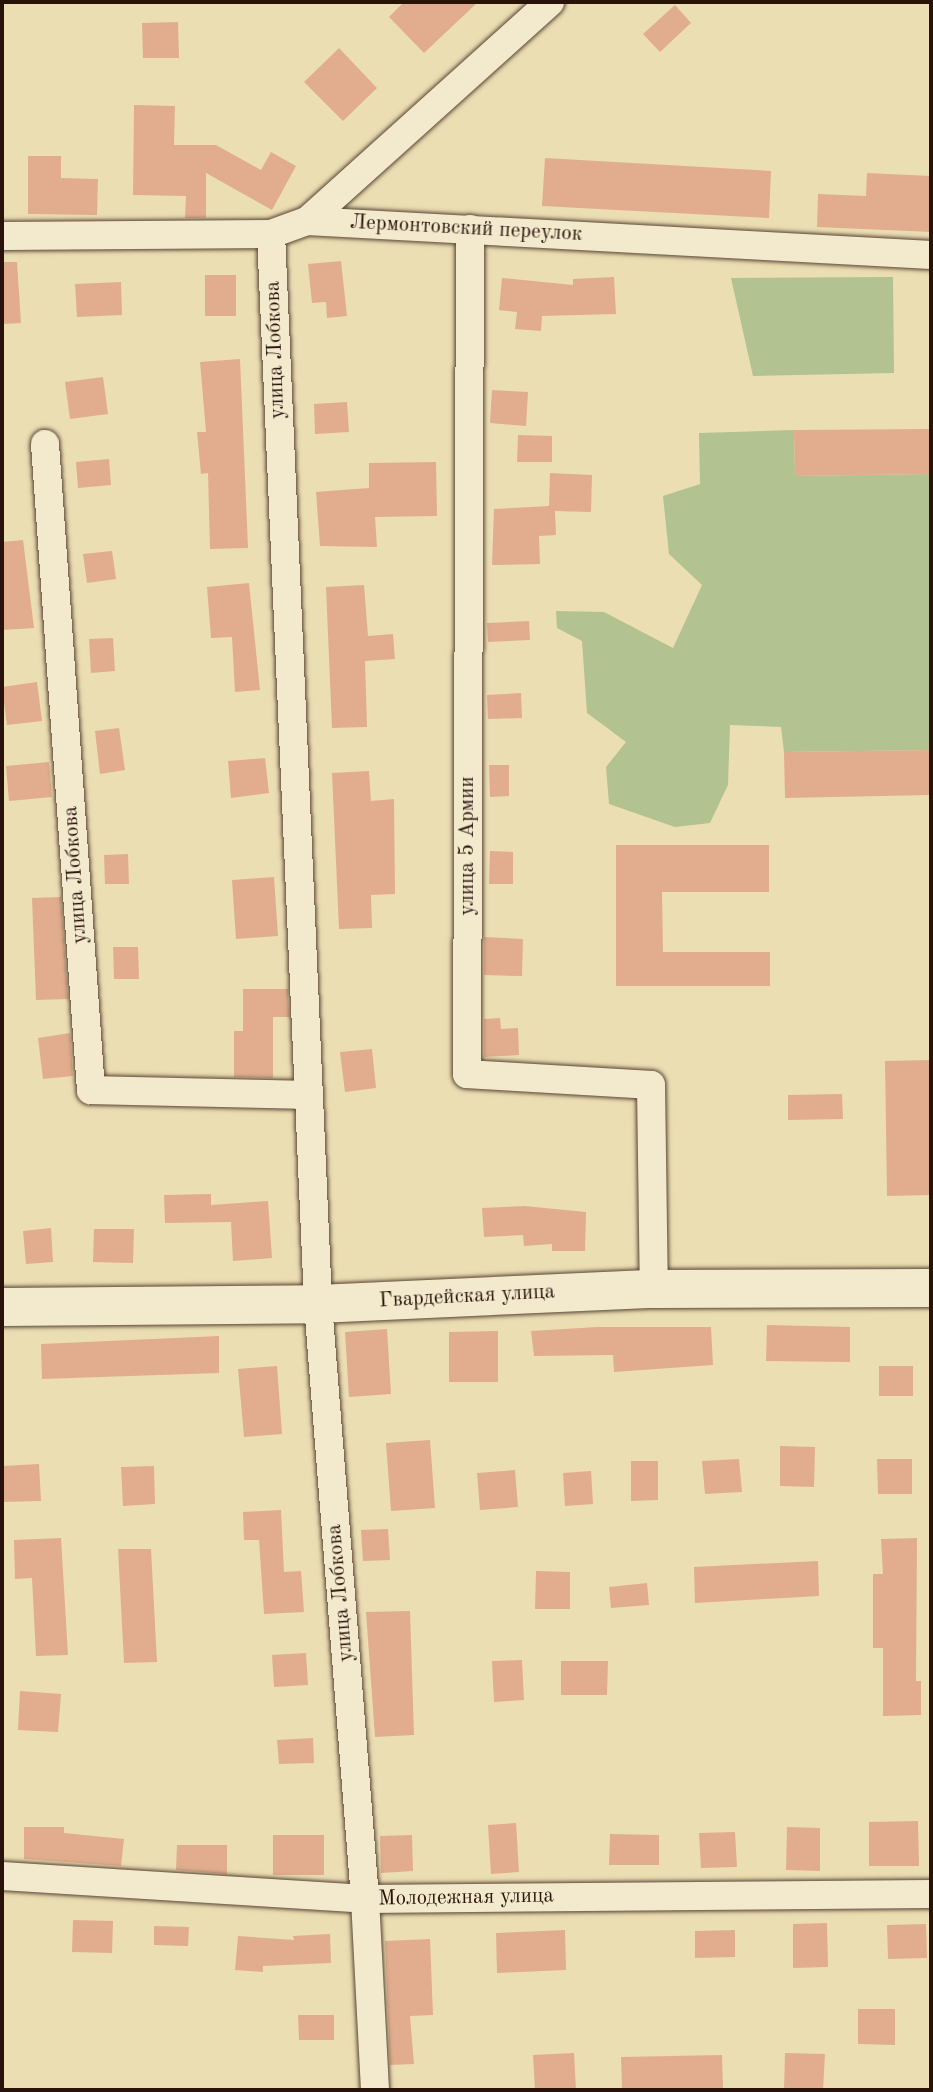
<!DOCTYPE html>
<meta charset="utf-8">
<style>
body{margin:0}
#map{position:relative;width:933px;height:2092px;overflow:hidden;background:#ecdeb3;font-family:"Old Standard TT",serif}
div>[style]{position:absolute}
.green>*{inset:0;background:#b2c291}
.building>*{inset:0;background:#e1ad8e}
.roads{filter:drop-shadow(0 0 2px #594534) drop-shadow(0 0 2px #594534)}
.street>*{height:28px;margin:-14px;padding:0 14px;transform-origin:14px;border-radius:14px;background:#f3eace}
.secondary>*{height:38px;margin:-19px;padding:0 19px;transform-origin:19px;border-radius:19px;background:#f3eace}
span{translate:-50% -50%;white-space:nowrap;text-align:center;line-height:1.15;-webkit-text-stroke:5px #f3eace;paint-order:stroke}
.street-label{font-size:21px;color:#28120a}
.frame{position:absolute;inset:0;border:4px solid #28120a;pointer-events:none}
</style>
<div id="map">
<div class="green">
<div style="clip-path:polygon(893px 277px,894px 373px,753px 376px,731px 278px)"></div>
<div style="clip-path:polygon(794px 430px,795px 476px,931px 474px,931px 750px,784px 752px,781px 727px,730px 725px,728px 785px,710px 823px,675px 827px,609px 804px,606px 767px,626px 742px,587px 713px,582px 641px,557px 628px,556px 611px,604px 612px,673px 648px,702px 585px,669px 554px,663px 496px,700px 484px,699px 433px)"></div>
</div>
<div class="building">
<div style="clip-path:polygon(404px 2px,478px 2px,424px 53px,389px 17px)"></div>
<div style="clip-path:polygon(675px 5px,691px 23px,660px 52px,643px 34px)"></div>
<div style="clip-path:polygon(178px 22px,179px 58px,143px 58px,142px 23px)"></div>
<div style="clip-path:polygon(339px 48px,377px 88px,343px 121px,304px 82px)"></div>
<div style="clip-path:polygon(134px 105px,175px 106px,174px 145px,216px 145px,261px 170px,271px 152px,296px 166px,272px 210px,206px 173px,206px 218px,185px 218px,186px 196px,133px 195px)"></div>
<div style="clip-path:polygon(28px 156px,61px 156px,61px 178px,98px 179px,97px 215px,28px 214px)"></div>
<div style="clip-path:polygon(545px 158px,771px 171px,769px 218px,542px 206px)"></div>
<div style="clip-path:polygon(867px 173px,931px 176px,931px 232px,817px 227px,818px 194px,866px 196px)"></div>
<div style="clip-path:polygon(341px 261px,347px 316px,327px 318px,326px 302px,312px 303px,308px 264px)"></div>
<div style="clip-path:polygon(2px 262px,17px 262px,21px 323px,2px 324px)"></div>
<div style="clip-path:polygon(205px 275px,236px 275px,236px 316px,205px 316px)"></div>
<div style="clip-path:polygon(614px 277px,616px 314px,542px 316px,541px 331px,515px 329px,517px 312px,499px 310px,502px 278px,573px 285px,573px 279px)"></div>
<div style="clip-path:polygon(121px 282px,122px 315px,77px 317px,75px 284px)"></div>
<div style="clip-path:polygon(240px 359px,248px 548px,210px 549px,208px 473px,201px 474px,197px 432px,206px 432px,200px 362px)"></div>
<div style="clip-path:polygon(103px 377px,108px 414px,70px 419px,65px 382px)"></div>
<div style="clip-path:polygon(492px 390px,528px 392px,526px 426px,490px 423px)"></div>
<div style="clip-path:polygon(347px 402px,349px 432px,315px 434px,314px 404px)"></div>
<div style="clip-path:polygon(931px 429px,931px 474px,795px 476px,794px 430px)"></div>
<div style="clip-path:polygon(518px 435px,552px 436px,552px 462px,517px 462px)"></div>
<div style="clip-path:polygon(109px 459px,111px 485px,78px 488px,76px 462px)"></div>
<div style="clip-path:polygon(436px 462px,437px 516px,375px 517px,377px 547px,320px 546px,316px 492px,369px 488px,369px 463px)"></div>
<div style="clip-path:polygon(550px 473px,592px 475px,591px 512px,555px 511px,556px 535px,539px 536px,540px 564px,492px 565px,494px 509px,549px 506px)"></div>
<div style="clip-path:polygon(23px 540px,34px 628px,2px 630px,2px 542px)"></div>
<div style="clip-path:polygon(112px 551px,116px 579px,87px 583px,83px 554px)"></div>
<div style="clip-path:polygon(249px 583px,260px 690px,235px 692px,232px 637px,211px 638px,207px 587px)"></div>
<div style="clip-path:polygon(364px 585px,368px 636px,393px 634px,395px 659px,365px 661px,367px 727px,332px 728px,326px 587px)"></div>
<div style="clip-path:polygon(529px 621px,530px 640px,488px 642px,487px 623px)"></div>
<div style="clip-path:polygon(113px 638px,115px 671px,91px 673px,89px 639px)"></div>
<div style="clip-path:polygon(37px 682px,42px 721px,7px 725px,2px 687px)"></div>
<div style="clip-path:polygon(521px 693px,522px 718px,488px 719px,487px 695px)"></div>
<div style="clip-path:polygon(119px 728px,125px 770px,100px 774px,95px 731px)"></div>
<div style="clip-path:polygon(931px 750px,931px 795px,785px 798px,784px 752px)"></div>
<div style="clip-path:polygon(265px 758px,269px 793px,231px 798px,228px 761px)"></div>
<div style="clip-path:polygon(49px 762px,52px 797px,9px 801px,6px 766px)"></div>
<div style="clip-path:polygon(489px 765px,509px 765px,509px 796px,490px 797px)"></div>
<div style="clip-path:polygon(369px 771px,371px 801px,394px 799px,395px 894px,371px 895px,372px 928px,339px 929px,332px 773px)"></div>
<div style="clip-path:polygon(616px 845px,769px 845px,769px 892px,662px 892px,663px 952px,770px 952px,770px 986px,616px 986px)"></div>
<div style="clip-path:polygon(490px 851px,513px 852px,513px 884px,489px 884px)"></div>
<div style="clip-path:polygon(128px 854px,129px 884px,105px 884px,104px 855px)"></div>
<div style="clip-path:polygon(274px 877px,278px 936px,236px 939px,232px 880px)"></div>
<div style="clip-path:polygon(61px 897px,68px 999px,36px 1000px,32px 898px)"></div>
<div style="clip-path:polygon(484px 937px,523px 939px,522px 976px,484px 975px)"></div>
<div style="clip-path:polygon(113px 947px,138px 947px,139px 979px,114px 979px)"></div>
<div style="clip-path:polygon(243px 989px,288px 989px,289px 1017px,273px 1017px,273px 1078px,234px 1077px,234px 1031px,243px 1031px)"></div>
<div style="clip-path:polygon(500px 1018px,501px 1029px,518px 1028px,519px 1055px,484px 1057px,484px 1019px)"></div>
<div style="clip-path:polygon(70px 1033px,73px 1076px,43px 1079px,38px 1038px)"></div>
<div style="clip-path:polygon(372px 1049px,376px 1088px,345px 1092px,340px 1052px)"></div>
<div style="clip-path:polygon(931px 1060px,931px 1195px,887px 1196px,885px 1061px)"></div>
<div style="clip-path:polygon(842px 1094px,843px 1119px,788px 1120px,788px 1095px)"></div>
<div style="clip-path:polygon(211px 1194px,211px 1205px,268px 1201px,272px 1258px,233px 1261px,231px 1222px,165px 1223px,164px 1195px)"></div>
<div style="clip-path:polygon(524px 1206px,586px 1212px,585px 1251px,552px 1251px,552px 1244px,524px 1246px,523px 1235px,484px 1237px,482px 1208px)"></div>
<div style="clip-path:polygon(51px 1228px,53px 1262px,26px 1264px,23px 1231px)"></div>
<div style="clip-path:polygon(94px 1229px,134px 1229px,133px 1263px,93px 1262px)"></div>
<div style="clip-path:polygon(767px 1325px,850px 1327px,850px 1362px,766px 1361px)"></div>
<div style="clip-path:polygon(597px 1327px,711px 1327px,713px 1365px,614px 1372px,613px 1355px,534px 1356px,531px 1331px)"></div>
<div style="clip-path:polygon(387px 1329px,391px 1394px,349px 1397px,345px 1332px)"></div>
<div style="clip-path:polygon(498px 1331px,498px 1382px,449px 1382px,449px 1332px)"></div>
<div style="clip-path:polygon(219px 1336px,219px 1373px,42px 1379px,41px 1344px)"></div>
<div style="clip-path:polygon(277px 1366px,282px 1434px,244px 1437px,238px 1369px)"></div>
<div style="clip-path:polygon(879px 1366px,913px 1366px,913px 1396px,879px 1396px)"></div>
<div style="clip-path:polygon(430px 1440px,435px 1508px,391px 1511px,386px 1443px)"></div>
<div style="clip-path:polygon(780px 1446px,815px 1447px,814px 1487px,780px 1486px)"></div>
<div style="clip-path:polygon(739px 1459px,742px 1492px,705px 1494px,702px 1461px)"></div>
<div style="clip-path:polygon(877px 1459px,912px 1459px,912px 1494px,878px 1494px)"></div>
<div style="clip-path:polygon(631px 1461px,658px 1461px,658px 1500px,631px 1501px)"></div>
<div style="clip-path:polygon(39px 1464px,41px 1501px,2px 1502px,2px 1466px)"></div>
<div style="clip-path:polygon(154px 1466px,155px 1504px,123px 1506px,121px 1467px)"></div>
<div style="clip-path:polygon(515px 1470px,518px 1507px,480px 1510px,477px 1473px)"></div>
<div style="clip-path:polygon(591px 1471px,593px 1504px,565px 1506px,563px 1473px)"></div>
<div style="clip-path:polygon(281px 1510px,284px 1572px,301px 1571px,304px 1612px,264px 1614px,259px 1540px,244px 1540px,243px 1512px)"></div>
<div style="clip-path:polygon(388px 1529px,390px 1560px,363px 1561px,361px 1530px)"></div>
<div style="clip-path:polygon(61px 1538px,68px 1655px,36px 1656px,32px 1578px,15px 1579px,14px 1540px)"></div>
<div style="clip-path:polygon(917px 1538px,916px 1681px,921px 1681px,921px 1715px,883px 1716px,883px 1648px,873px 1648px,873px 1574px,883px 1574px,881px 1539px)"></div>
<div style="clip-path:polygon(118px 1549px,151px 1549px,157px 1662px,124px 1663px)"></div>
<div style="clip-path:polygon(818px 1561px,819px 1596px,695px 1603px,694px 1567px)"></div>
<div style="clip-path:polygon(536px 1571px,570px 1572px,570px 1609px,535px 1609px)"></div>
<div style="clip-path:polygon(647px 1583px,649px 1605px,611px 1608px,609px 1587px)"></div>
<div style="clip-path:polygon(410px 1611px,414px 1735px,375px 1737px,366px 1612px)"></div>
<div style="clip-path:polygon(306px 1653px,308px 1685px,274px 1687px,272px 1655px)"></div>
<div style="clip-path:polygon(522px 1660px,524px 1700px,494px 1702px,492px 1661px)"></div>
<div style="clip-path:polygon(561px 1661px,608px 1661px,607px 1695px,561px 1695px)"></div>
<div style="clip-path:polygon(20px 1691px,61px 1694px,58px 1732px,18px 1730px)"></div>
<div style="clip-path:polygon(313px 1738px,314px 1763px,279px 1764px,277px 1740px)"></div>
<div style="clip-path:polygon(918px 1821px,919px 1866px,869px 1866px,869px 1822px)"></div>
<div style="clip-path:polygon(516px 1823px,519px 1872px,491px 1874px,488px 1825px)"></div>
<div style="clip-path:polygon(24px 1827px,64px 1827px,64px 1833px,124px 1839px,121px 1866px,24px 1859px)"></div>
<div style="clip-path:polygon(787px 1827px,820px 1828px,820px 1871px,786px 1870px)"></div>
<div style="clip-path:polygon(735px 1832px,737px 1867px,701px 1868px,699px 1833px)"></div>
<div style="clip-path:polygon(610px 1834px,659px 1835px,659px 1865px,609px 1865px)"></div>
<div style="clip-path:polygon(273px 1835px,324px 1835px,324px 1875px,273px 1875px)"></div>
<div style="clip-path:polygon(412px 1835px,413px 1871px,381px 1873px,380px 1836px)"></div>
<div style="clip-path:polygon(177px 1845px,227px 1845px,227px 1874px,176px 1870px)"></div>
<div style="clip-path:polygon(73px 1920px,113px 1921px,112px 1953px,72px 1952px)"></div>
<div style="clip-path:polygon(827px 1923px,828px 1967px,793px 1968px,793px 1924px)"></div>
<div style="clip-path:polygon(926px 1924px,927px 1958px,888px 1959px,887px 1925px)"></div>
<div style="clip-path:polygon(154px 1926px,189px 1927px,188px 1946px,154px 1945px)"></div>
<div style="clip-path:polygon(565px 1930px,566px 1970px,497px 1973px,496px 1933px)"></div>
<div style="clip-path:polygon(735px 1930px,735px 1957px,695px 1958px,695px 1931px)"></div>
<div style="clip-path:polygon(330px 1934px,331px 1963px,263px 1966px,263px 1972px,235px 1970px,238px 1936px,294px 1940px,293px 1936px)"></div>
<div style="clip-path:polygon(430px 1939px,433px 2015px,410px 2016px,414px 2064px,390px 2065px,385px 1941px)"></div>
<div style="clip-path:polygon(858px 2009px,895px 2009px,895px 2045px,858px 2044px)"></div>
<div style="clip-path:polygon(298px 2015px,334px 2015px,334px 2040px,299px 2040px)"></div>
<div style="clip-path:polygon(574px 2053px,576px 2090px,535px 2090px,533px 2055px)"></div>
<div style="clip-path:polygon(785px 2053px,825px 2054px,823px 2090px,784px 2090px)"></div>
<div style="clip-path:polygon(722px 2055px,723px 2088px,622px 2089px,621px 2057px)"></div>
</div>
<div class="roads">
<div class="street">
<div style="left:307px;top:221px;width:327px;rotate:-42deg"></div>
<div style="left:470px;top:229px;width:845px;rotate:90.2deg"></div>
<div style="left:467px;top:1074px;width:184px;rotate:3.4deg"></div>
<div style="left:651px;top:1085px;width:204px;rotate:89.2deg"></div>
<div style="left:271px;top:234px;width:1071px;rotate:87.48deg"></div>
<div style="left:318px;top:1304px;width:597px;rotate:85.48deg"></div>
<div style="left:365px;top:1899px;width:191px;rotate:87deg"></div>
<div style="left:2px;top:236px;width:269px;rotate:-0.4deg"></div>
<div style="left:271px;top:234px;width:38px;rotate:-20deg"></div>
<div style="left:307px;top:221px;width:625px;rotate:3.12deg"></div>
<div style="left:45px;top:444px;width:648px;rotate:85.93deg"></div>
<div style="left:91px;top:1090px;width:217px;rotate:1.3deg"></div>
<div style="left:2px;top:1876px;width:364px;rotate:3.6deg"></div>
<div style="left:365px;top:1899px;width:566px;rotate:-0.51deg"></div>
</div>
<div class="secondary">
<div style="left:2px;top:1307px;width:316px;rotate:-0.5deg"></div>
<div style="left:318px;top:1304px;width:336px;rotate:-2.6deg"></div>
<div style="left:654px;top:1289px;width:277px;rotate:-0.2deg"></div>
</div>
</div>
<div class="street-label">
<span style="left:466px;top:229px;rotate:3deg">Лермонтовский переулок</span>
<span style="left:276px;top:350px;rotate:-92deg">улица Лобкова</span>
<span style="left:468px;top:846px;rotate:-90deg">улица 5 Армии</span>
<span style="left:76px;top:875px;rotate:-94deg">улица Лобкова</span>
<span style="left:467px;top:1297px;rotate:-3deg">Гвардейская улица</span>
<span style="left:341px;top:1593px;rotate:-95deg">улица Лобкова</span>
<span style="left:466px;top:1898px;rotate:-1deg">Молодежная улица</span>
</div>
<div class="frame"></div>
</div>
